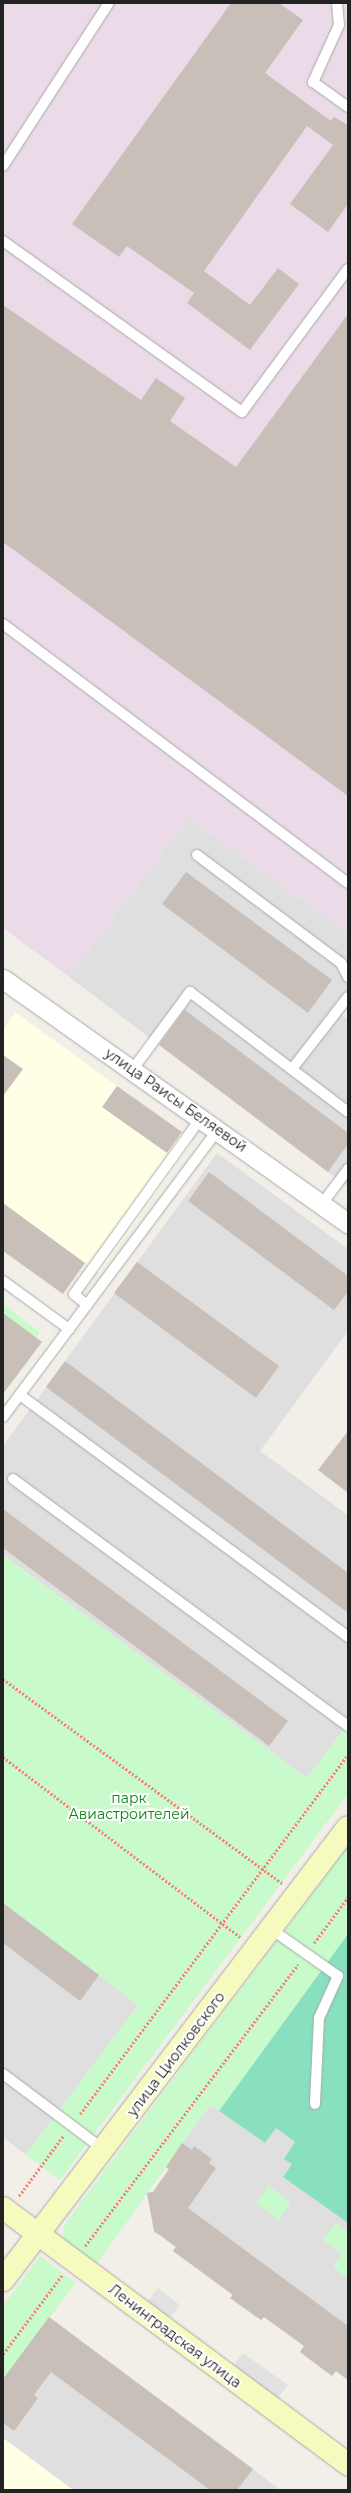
<!DOCTYPE html>
<meta charset="utf-8">
<style>
body{margin:0}
#map{position:relative;width:351px;height:2493px;overflow:hidden;background:#f2efe9;font-family:Montserrat,sans-serif}
div>[style]{position:absolute}
.residential>*{inset:0;background:#e0dfdf}
.industrial>*{inset:0;background:#ebdbe8}
.education>*{inset:0;background:#ffffe5}
.park>*{inset:0;background:#c8facc}
.pitch>*{inset:0;background:#88e0be}
.parking>*{inset:0;background:#e2e2e2}
.building>*{inset:0;background:#c7bfb8}
.path>*{height:2.5px;margin-top:-1.25px;transform-origin:0;background:repeating-linear-gradient(90deg,#fa8072 0 2px,transparent 0 4px)}
.roads{filter:drop-shadow(0 0 1px #a9a9a9) drop-shadow(0 0 1px #a9a9a9)}
.lane>*{height:10px;margin:-5px;padding:0 5px;transform-origin:5px;border-radius:5px;background:#fff}
.street>*{height:19px;margin:-9.5px;padding:0 9.5px;transform-origin:9.5px;border-radius:9.5px;background:#fff}
.secondary>*{height:22px;margin:-11px;padding:0 11px;transform-origin:11px;border-radius:11px;background:#f7fabf}
span{translate:-50% -50%;white-space:nowrap;text-align:center;line-height:1.15;-webkit-text-stroke:4px #fff;paint-order:stroke}
.street-label{font-size:14px;color:#222}
.park-label{font-size:14px;color:#0c8416}
.frame{position:absolute;inset:0;border:4px solid #222;pointer-events:none}
</style>
<div id="map">
<div class="residential">
<div style="clip-path:polygon(189px 818px,348px 934px,348px 1007px,342px 1015px,348px 1020px,348px 1187px,69px 977px)"></div>
<div style="clip-path:polygon(217px 1153px,348px 1249px,348px 1331px,260px 1451px,348px 1515px,348px 1724px,307px 1778px,3px 1555px,3px 1446px)"></div>
<div style="clip-path:polygon(3px 1903px,138px 2005px,26px 2155px,3px 2137px)"></div>
<div style="clip-path:polygon(210px 2105px,265px 2143px,276px 2128px,296px 2143px,285px 2158px,292px 2164px,283px 2177px,348px 2223px,348px 2380px,336px 2371px,332px 2376px,300px 2352px,304px 2346px,264px 2317px,261px 2320px,230px 2298px,232px 2294px,173px 2251px,176px 2247px,165px 2239px,164px 2232px,155px 2234px,147px 2193px,158px 2191px,157px 2185px,169px 2170px,166px 2167px)"></div>
<div style="clip-path:polygon(49px 2317px,253px 2469px,280px 2490px,73px 2490px,3px 2438px,3px 2379px)"></div>
</div>
<div class="industrial">
<div style="clip-path:polygon(3px 3px,348px 3px,348px 934px,189px 818px,69px 977px,3px 928px)"></div>
</div>
<div class="education">
<div style="clip-path:polygon(15px 1012px,193px 1141px,99px 1273px,85px 1263px,63px 1294px,3px 1251px,3px 1030px)"></div>
<div style="clip-path:polygon(3px 2438px,73px 2490px,3px 2490px)"></div>
</div>
<div class="park">
<div style="clip-path:polygon(3px 1304px,40px 1332px,3px 1383px)"></div>
<div style="clip-path:polygon(3px 1555px,307px 1778px,348px 1724px,348px 1794px,60px 2180px,26px 2155px,138px 2005px,3px 1903px)"></div>
<div style="clip-path:polygon(348px 1846px,348px 1934px,219px 2111px,210px 2105px,97px 2264px,63px 2238px,64px 2225px)"></div>
<div style="clip-path:polygon(269px 2186px,291px 2203px,278px 2220px,256px 2203px)"></div>
<div style="clip-path:polygon(336px 2223px,348px 2232px,348px 2278px,333px 2267px,342px 2254px,323px 2240px)"></div>
<div style="clip-path:polygon(40px 2256px,76px 2283px,3px 2379px,3px 2306px)"></div>
</div>
<div class="pitch">
<div style="clip-path:polygon(348px 1934px,348px 2223px,283px 2177px,292px 2164px,284px 2159px,295px 2142px,276px 2128px,265px 2143px,219px 2111px)"></div>
</div>
<div class="parking">
<div style="clip-path:polygon(158px 2288px,180px 2305px,163px 2327px,141px 2310px)"></div>
<div style="clip-path:polygon(243px 2353px,288px 2385px,271px 2407px,227px 2374px)"></div>
</div>
<div class="building">
<div style="clip-path:polygon(231px 3px,279px 3px,303px 20px,265px 73px,331px 121px,334px 117px,348px 125px,348px 204px,328px 232px,290px 204px,333px 145px,307px 126px,204px 271px,250px 305px,278px 268px,299px 284px,250px 350px,187px 303px,194px 293px,127px 246px,119px 257px,72px 224px)"></div>
<div style="clip-path:polygon(3px 305px,141px 400px,156px 378px,185px 398px,170px 421px,236px 467px,348px 314px,348px 796px,3px 542px)"></div>
<div style="clip-path:polygon(186px 872px,332px 980px,308px 1013px,162px 904px)"></div>
<div style="clip-path:polygon(185px 1010px,348px 1133px,348px 1144px,328px 1172px,159px 1045px)"></div>
<div style="clip-path:polygon(3px 1055px,23px 1069px,3px 1096px)"></div>
<div style="clip-path:polygon(117px 1086px,182px 1132px,167px 1153px,102px 1107px)"></div>
<div style="clip-path:polygon(209px 1172px,348px 1276px,348px 1292px,334px 1310px,188px 1201px)"></div>
<div style="clip-path:polygon(3px 1203px,85px 1263px,63px 1294px,3px 1251px)"></div>
<div style="clip-path:polygon(137px 1262px,279px 1366px,256px 1398px,114px 1293px)"></div>
<div style="clip-path:polygon(3px 1313px,42px 1342px,3px 1394px)"></div>
<div style="clip-path:polygon(65px 1361px,348px 1573px,348px 1613px,46px 1387px)"></div>
<div style="clip-path:polygon(348px 1431px,348px 1493px,318px 1470px)"></div>
<div style="clip-path:polygon(3px 1509px,288px 1721px,269px 1746px,3px 1548px)"></div>
<div style="clip-path:polygon(3px 1903px,99px 1975px,80px 2001px,3px 1943px)"></div>
<div style="clip-path:polygon(182px 2143px,192px 2150px,194px 2146px,212px 2159px,209px 2163px,216px 2168px,188px 2208px,348px 2326px,348px 2380px,336px 2371px,332px 2376px,300px 2352px,304px 2346px,264px 2317px,261px 2320px,230px 2298px,233px 2295px,173px 2251px,176px 2247px,154px 2231px,147px 2193px,153px 2192px,169px 2169px,166px 2167px)"></div>
<div style="clip-path:polygon(49px 2317px,253px 2469px,237px 2490px,210px 2490px,51px 2372px,34px 2395px,38px 2398px,14px 2431px,3px 2423px,3px 2379px)"></div>
</div>
<div class="path">
<div style="left:3px;top:1679px;width:346px;rotate:36.2deg"></div>
<div style="left:3px;top:1757px;width:298px;rotate:37.2deg"></div>
<div style="left:314px;top:1943px;width:57px;rotate:-53.5deg"></div>
<div style="left:80px;top:2114px;width:448px;rotate:-53.3deg"></div>
<div style="left:19px;top:2196px;width:74px;rotate:-53.7deg"></div>
<div style="left:85px;top:2246px;width:353px;rotate:-52.9deg"></div>
<div style="left:3px;top:2354px;width:99px;rotate:-53.2deg"></div>
</div>
<div class="roads">
<div class="lane">
<div style="left:337px;top:3px;width:22px;rotate:85deg"></div>
<div style="left:339px;top:25px;width:63px;rotate:114.5deg"></div>
<div style="left:313px;top:82px;width:43px;rotate:35.5deg"></div>
<div style="left:3px;top:166px;width:194px;rotate:-57deg"></div>
<div style="left:3px;top:241px;width:294px;rotate:35.6deg"></div>
<div style="left:242px;top:412px;width:178px;rotate:-53.5deg"></div>
<div style="left:3px;top:624px;width:431px;rotate:36.9deg"></div>
<div style="left:197px;top:855px;width:180px;rotate:36.9deg"></div>
<div style="left:341px;top:963px;width:16px;rotate:63deg"></div>
<div style="left:133px;top:1069px;width:96px;rotate:-53.5deg"></div>
<div style="left:190px;top:992px;width:198px;rotate:37.2deg"></div>
<div style="left:292px;top:1069px;width:91px;rotate:-52.1deg"></div>
<div style="left:322px;top:1204px;width:44px;rotate:-53.4deg"></div>
<div style="left:3px;top:1281px;width:82px;rotate:36deg"></div>
<div style="left:87px;top:1305px;width:17px;rotate:-140deg"></div>
<div style="left:74px;top:1294px;width:217px;rotate:-54.2deg"></div>
<div style="left:20px;top:1395px;width:408px;rotate:36.4deg"></div>
<div style="left:3px;top:1417px;width:359px;rotate:-53.2deg"></div>
<div style="left:13px;top:1479px;width:416px;rotate:36.4deg"></div>
<div style="left:271px;top:1929px;width:82px;rotate:35deg"></div>
<div style="left:338px;top:1976px;width:46px;rotate:114.3deg"></div>
<div style="left:319px;top:2018px;width:86px;rotate:92.7deg"></div>
<div style="left:3px;top:2074px;width:125px;rotate:36.9deg"></div>
</div>
<div class="street">
<div style="left:3px;top:979px;width:423px;rotate:35.3deg"></div>
</div>
<div class="secondary">
<div style="left:3px;top:2208px;width:430px;rotate:36.6deg"></div>
<div style="left:3px;top:2280px;width:569px;rotate:-52.71deg"></div>
</div>
</div>
<div class="street-label">
<span style="left:176px;top:1100px;rotate:35deg">улица Раисы Беляевой</span>
<span style="left:176px;top:2054px;rotate:-53deg">улица Циолковского</span>
<span style="left:175px;top:2336px;rotate:37deg">Ленинградская улица</span>
</div>
<div class="park-label">
<span style="left:129px;top:1806px">парк<br>Авиастроителей</span>
</div>
<div class="frame"></div>
</div>
